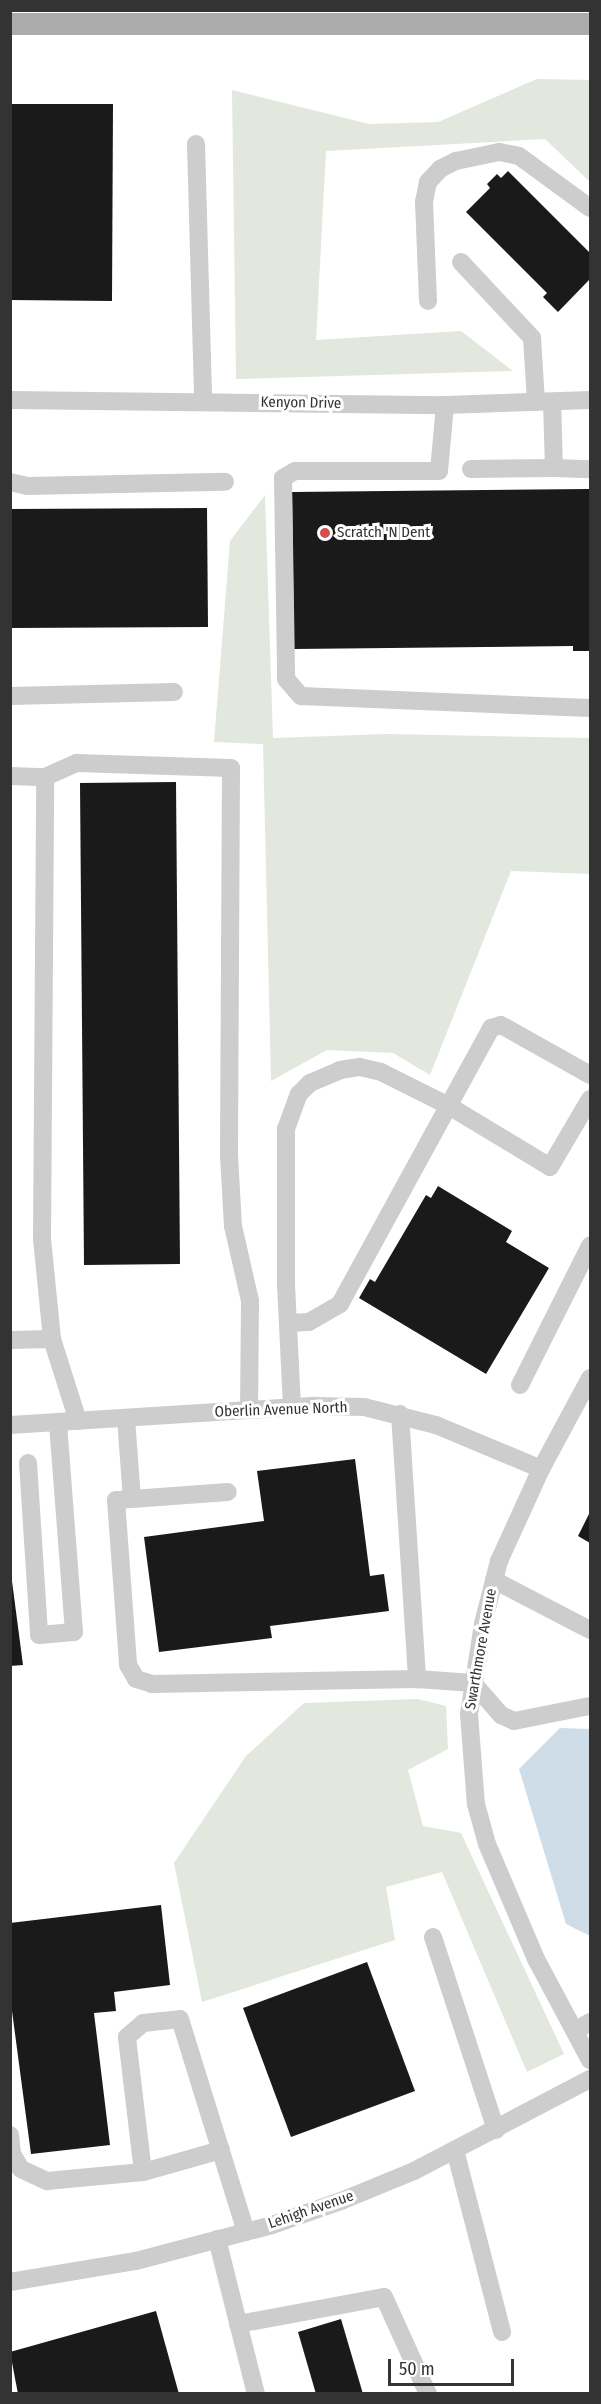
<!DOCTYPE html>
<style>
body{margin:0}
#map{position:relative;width:601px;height:2404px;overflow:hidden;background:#fff;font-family:"Fira Sans Condensed",sans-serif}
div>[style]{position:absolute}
.green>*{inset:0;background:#e2e8dd}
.water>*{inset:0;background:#cfdde8}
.building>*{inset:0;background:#1a1a1a}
.minor>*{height:18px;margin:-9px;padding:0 9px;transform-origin:9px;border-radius:9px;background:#cdcdcd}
.major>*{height:22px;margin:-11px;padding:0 11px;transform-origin:11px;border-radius:11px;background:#ababab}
.dots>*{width:16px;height:16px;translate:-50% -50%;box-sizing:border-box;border:3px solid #fff;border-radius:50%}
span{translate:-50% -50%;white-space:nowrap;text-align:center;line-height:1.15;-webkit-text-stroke:6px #fff;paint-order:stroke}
.street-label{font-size:15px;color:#333}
.poi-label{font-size:15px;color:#333}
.left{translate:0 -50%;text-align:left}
.frame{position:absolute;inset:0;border:12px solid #333;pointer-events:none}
.scale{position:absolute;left:388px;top:2359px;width:126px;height:27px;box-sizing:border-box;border:3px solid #333;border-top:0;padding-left:8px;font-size:18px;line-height:21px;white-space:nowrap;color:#333;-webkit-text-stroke:4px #fff;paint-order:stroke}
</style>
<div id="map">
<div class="green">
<div style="clip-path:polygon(537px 79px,590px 80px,590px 182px,545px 139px,326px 151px,316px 340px,461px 331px,513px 371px,236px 379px,232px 90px,369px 124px,438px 122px)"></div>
<div style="clip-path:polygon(265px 495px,273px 738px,388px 734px,590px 738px,590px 874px,511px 871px,430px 1075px,393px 1053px,327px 1050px,271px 1081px,263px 744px,214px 742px,230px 541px)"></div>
<div style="clip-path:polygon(418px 1699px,446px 1706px,448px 1749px,408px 1770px,423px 1826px,461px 1833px,564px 2054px,527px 2072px,442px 1872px,386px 1887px,395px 1940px,202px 2002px,174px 1863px,246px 1756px,304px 1703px)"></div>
</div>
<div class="water">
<div style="clip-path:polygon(560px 1728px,590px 1729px,590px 1936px,566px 1924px,519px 1769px)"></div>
</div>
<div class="building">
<div style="clip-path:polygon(10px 104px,113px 104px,112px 301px,10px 300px)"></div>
<div style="clip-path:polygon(508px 171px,589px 252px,590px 279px,558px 312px,543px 297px,547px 293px,466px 212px,490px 188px,487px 184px,497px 174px,501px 178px)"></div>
<div style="clip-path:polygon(590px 489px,590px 651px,573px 651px,573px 646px,294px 649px,292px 492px)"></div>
<div style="clip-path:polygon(207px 508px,208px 627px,10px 628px,10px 509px)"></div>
<div style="clip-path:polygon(176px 782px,180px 1264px,84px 1265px,80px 783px)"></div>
<div style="clip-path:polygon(438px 1186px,512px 1231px,506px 1242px,549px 1268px,486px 1374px,359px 1298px,370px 1279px,375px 1282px,426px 1195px,431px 1198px)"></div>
<div style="clip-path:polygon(355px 1459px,370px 1576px,384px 1574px,389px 1611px,270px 1626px,272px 1638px,159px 1652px,144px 1537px,264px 1521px,257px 1471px)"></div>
<div style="clip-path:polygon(590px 1512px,590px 1543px,578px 1536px)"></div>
<div style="clip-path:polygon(10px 1566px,23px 1665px,10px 1666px)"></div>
<div style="clip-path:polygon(161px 1905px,170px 1985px,114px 1992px,116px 2011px,94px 2013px,110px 2145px,31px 2154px,10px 1996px,10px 1923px)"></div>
<div style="clip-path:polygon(367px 1962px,415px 2091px,291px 2137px,243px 2008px)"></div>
<div style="clip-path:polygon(156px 2311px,179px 2394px,18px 2394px,10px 2352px)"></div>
<div style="clip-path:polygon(341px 2319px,363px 2394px,316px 2394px,298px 2332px)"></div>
</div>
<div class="minor">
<div style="left:196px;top:144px;width:258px;rotate:88.4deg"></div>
<div style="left:461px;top:262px;width:104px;rotate:46.9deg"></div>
<div style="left:532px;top:338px;width:64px;rotate:86.4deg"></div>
<div style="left:428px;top:301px;width:99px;rotate:-92.3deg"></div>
<div style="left:424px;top:202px;width:20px;rotate:-79deg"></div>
<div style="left:428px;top:182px;width:18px;rotate:-47deg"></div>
<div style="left:440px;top:169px;width:18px;rotate:-27deg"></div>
<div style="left:456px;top:161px;width:44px;rotate:-11.8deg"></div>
<div style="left:499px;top:152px;width:20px;rotate:11deg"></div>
<div style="left:519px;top:156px;width:88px;rotate:36.2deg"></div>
<div style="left:10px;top:400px;width:435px;rotate:0.7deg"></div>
<div style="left:445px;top:405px;width:145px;rotate:-2deg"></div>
<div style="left:445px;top:405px;width:66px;rotate:95.2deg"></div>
<div style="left:439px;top:471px;width:144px;rotate:180deg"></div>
<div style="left:295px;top:471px;width:14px;rotate:150deg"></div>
<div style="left:283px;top:478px;width:201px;rotate:89.1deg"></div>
<div style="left:286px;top:679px;width:23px;rotate:49deg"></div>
<div style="left:301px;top:696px;width:289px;rotate:2.4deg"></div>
<div style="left:554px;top:468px;width:36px;rotate:2deg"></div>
<div style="left:471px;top:469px;width:83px;rotate:-0.7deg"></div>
<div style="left:554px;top:468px;width:66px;rotate:-91.7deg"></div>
<div style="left:10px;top:482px;width:17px;rotate:13deg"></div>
<div style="left:27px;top:486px;width:198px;rotate:-1.2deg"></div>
<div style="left:10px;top:696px;width:164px;rotate:-1.4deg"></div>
<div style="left:10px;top:776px;width:35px;rotate:2deg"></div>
<div style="left:288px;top:1323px;width:21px;rotate:-3deg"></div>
<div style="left:309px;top:1322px;width:36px;rotate:-30deg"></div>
<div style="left:340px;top:1304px;width:315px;rotate:-61.3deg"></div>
<div style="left:491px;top:1028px;width:10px;rotate:-17deg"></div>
<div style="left:501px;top:1025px;width:102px;rotate:29.3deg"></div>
<div style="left:10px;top:1340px;width:42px;rotate:-1.4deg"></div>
<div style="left:590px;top:1378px;width:103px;rotate:118.3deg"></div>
<div style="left:541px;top:1469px;width:101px;rotate:114.5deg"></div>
<div style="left:499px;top:1561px;width:65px;rotate:104.3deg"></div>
<div style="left:483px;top:1624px;width:91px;rotate:98.8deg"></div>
<div style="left:469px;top:1714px;width:90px;rotate:85.6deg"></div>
<div style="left:476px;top:1804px;width:41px;rotate:74.6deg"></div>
<div style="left:487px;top:1844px;width:125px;rotate:66.9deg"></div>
<div style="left:536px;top:1959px;width:115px;rotate:61.9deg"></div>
<div style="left:520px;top:1385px;width:156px;rotate:-63.3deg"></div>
<div style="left:292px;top:1407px;width:121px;rotate:-92.8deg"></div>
<div style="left:286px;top:1286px;width:157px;rotate:-90deg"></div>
<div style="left:286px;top:1129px;width:37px;rotate:-70deg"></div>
<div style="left:299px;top:1094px;width:16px;rotate:-45deg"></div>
<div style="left:310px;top:1083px;width:33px;rotate:-23deg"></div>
<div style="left:340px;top:1070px;width:20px;rotate:-9deg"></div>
<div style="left:360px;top:1067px;width:22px;rotate:13deg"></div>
<div style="left:381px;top:1072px;width:76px;rotate:26.6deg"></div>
<div style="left:449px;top:1106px;width:118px;rotate:31.1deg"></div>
<div style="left:550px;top:1167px;width:79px;rotate:-59.5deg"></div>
<div style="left:400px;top:1414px;width:266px;rotate:86.3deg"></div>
<div style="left:417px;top:1679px;width:56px;rotate:4.1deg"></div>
<div style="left:473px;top:1683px;width:43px;rotate:48.8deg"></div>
<div style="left:501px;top:1715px;width:14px;rotate:25deg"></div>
<div style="left:514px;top:1721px;width:77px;rotate:-11.2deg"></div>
<div style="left:126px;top:1418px;width:81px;rotate:85.8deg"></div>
<div style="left:132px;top:1499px;width:16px;rotate:176deg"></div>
<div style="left:116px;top:1500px;width:165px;rotate:85.8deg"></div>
<div style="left:128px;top:1665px;width:16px;rotate:60deg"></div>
<div style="left:136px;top:1679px;width:17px;rotate:17deg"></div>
<div style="left:152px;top:1684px;width:265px;rotate:-1.1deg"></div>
<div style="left:78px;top:1421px;width:86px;rotate:-107.6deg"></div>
<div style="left:52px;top:1339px;width:100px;rotate:-95.7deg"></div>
<div style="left:42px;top:1239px;width:462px;rotate:-89.6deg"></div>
<div style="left:45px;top:777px;width:35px;rotate:-24deg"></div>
<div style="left:77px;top:763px;width:154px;rotate:1.9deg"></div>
<div style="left:231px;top:768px;width:387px;rotate:90.3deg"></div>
<div style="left:229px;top:1155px;width:71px;rotate:86.8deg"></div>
<div style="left:233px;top:1226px;width:77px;rotate:77.2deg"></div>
<div style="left:250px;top:1301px;width:109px;rotate:90.5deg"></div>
<div style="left:10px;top:1425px;width:306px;rotate:-3.6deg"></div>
<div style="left:315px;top:1406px;width:49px;rotate:1.2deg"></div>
<div style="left:364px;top:1407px;width:74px;rotate:14deg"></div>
<div style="left:436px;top:1425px;width:114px;rotate:22.7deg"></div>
<div style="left:28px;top:1463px;width:172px;rotate:86.3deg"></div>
<div style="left:39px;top:1635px;width:35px;rotate:-5deg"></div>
<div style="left:74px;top:1632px;width:210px;rotate:-94.4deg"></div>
<div style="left:132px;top:1499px;width:96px;rotate:-4.2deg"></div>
<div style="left:494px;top:1580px;width:108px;rotate:27.5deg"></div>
<div style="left:433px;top:1937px;width:203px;rotate:71.9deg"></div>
<div style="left:575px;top:2031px;width:17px;rotate:-31deg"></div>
<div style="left:10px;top:2135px;width:19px;rotate:84deg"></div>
<div style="left:12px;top:2154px;width:17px;rotate:59deg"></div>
<div style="left:21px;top:2169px;width:29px;rotate:25deg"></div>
<div style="left:47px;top:2181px;width:96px;rotate:-5.4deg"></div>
<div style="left:221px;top:2150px;width:81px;rotate:164.2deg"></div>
<div style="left:143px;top:2172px;width:136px;rotate:-96.8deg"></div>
<div style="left:127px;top:2037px;width:21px;rotate:-41deg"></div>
<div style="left:143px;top:2023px;width:37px;rotate:-6deg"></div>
<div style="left:180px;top:2019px;width:223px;rotate:72.8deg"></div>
<div style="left:455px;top:2150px;width:188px;rotate:75.5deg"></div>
<div style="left:217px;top:2239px;width:160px;rotate:75.9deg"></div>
<div style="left:10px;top:2282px;width:128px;rotate:-9.5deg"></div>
<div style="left:136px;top:2261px;width:141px;rotate:-14.8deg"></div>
<div style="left:272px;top:2225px;width:73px;rotate:-19.2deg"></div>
<div style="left:341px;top:2201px;width:79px;rotate:-22.3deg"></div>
<div style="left:414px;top:2171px;width:199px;rotate:-27.6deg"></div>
<div style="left:238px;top:2324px;width:148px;rotate:-10.5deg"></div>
<div style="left:384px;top:2297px;width:107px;rotate:65.6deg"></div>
</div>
<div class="major">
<div style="left:10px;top:24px;width:580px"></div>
</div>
<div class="dots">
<div style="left:325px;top:533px;background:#d24f4d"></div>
</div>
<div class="street-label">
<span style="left:301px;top:403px;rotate:1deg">Kenyon Drive</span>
<span style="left:281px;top:1410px;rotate:-2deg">Oberlin Avenue North</span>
<span style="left:481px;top:1649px;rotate:-80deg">Swarthmore Avenue</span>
<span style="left:311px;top:2210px;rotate:-19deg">Lehigh Avenue</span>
</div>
<div class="poi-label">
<span class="left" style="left:337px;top:533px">Scratch 'N Dent</span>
</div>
<div class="frame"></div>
<div class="scale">50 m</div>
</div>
